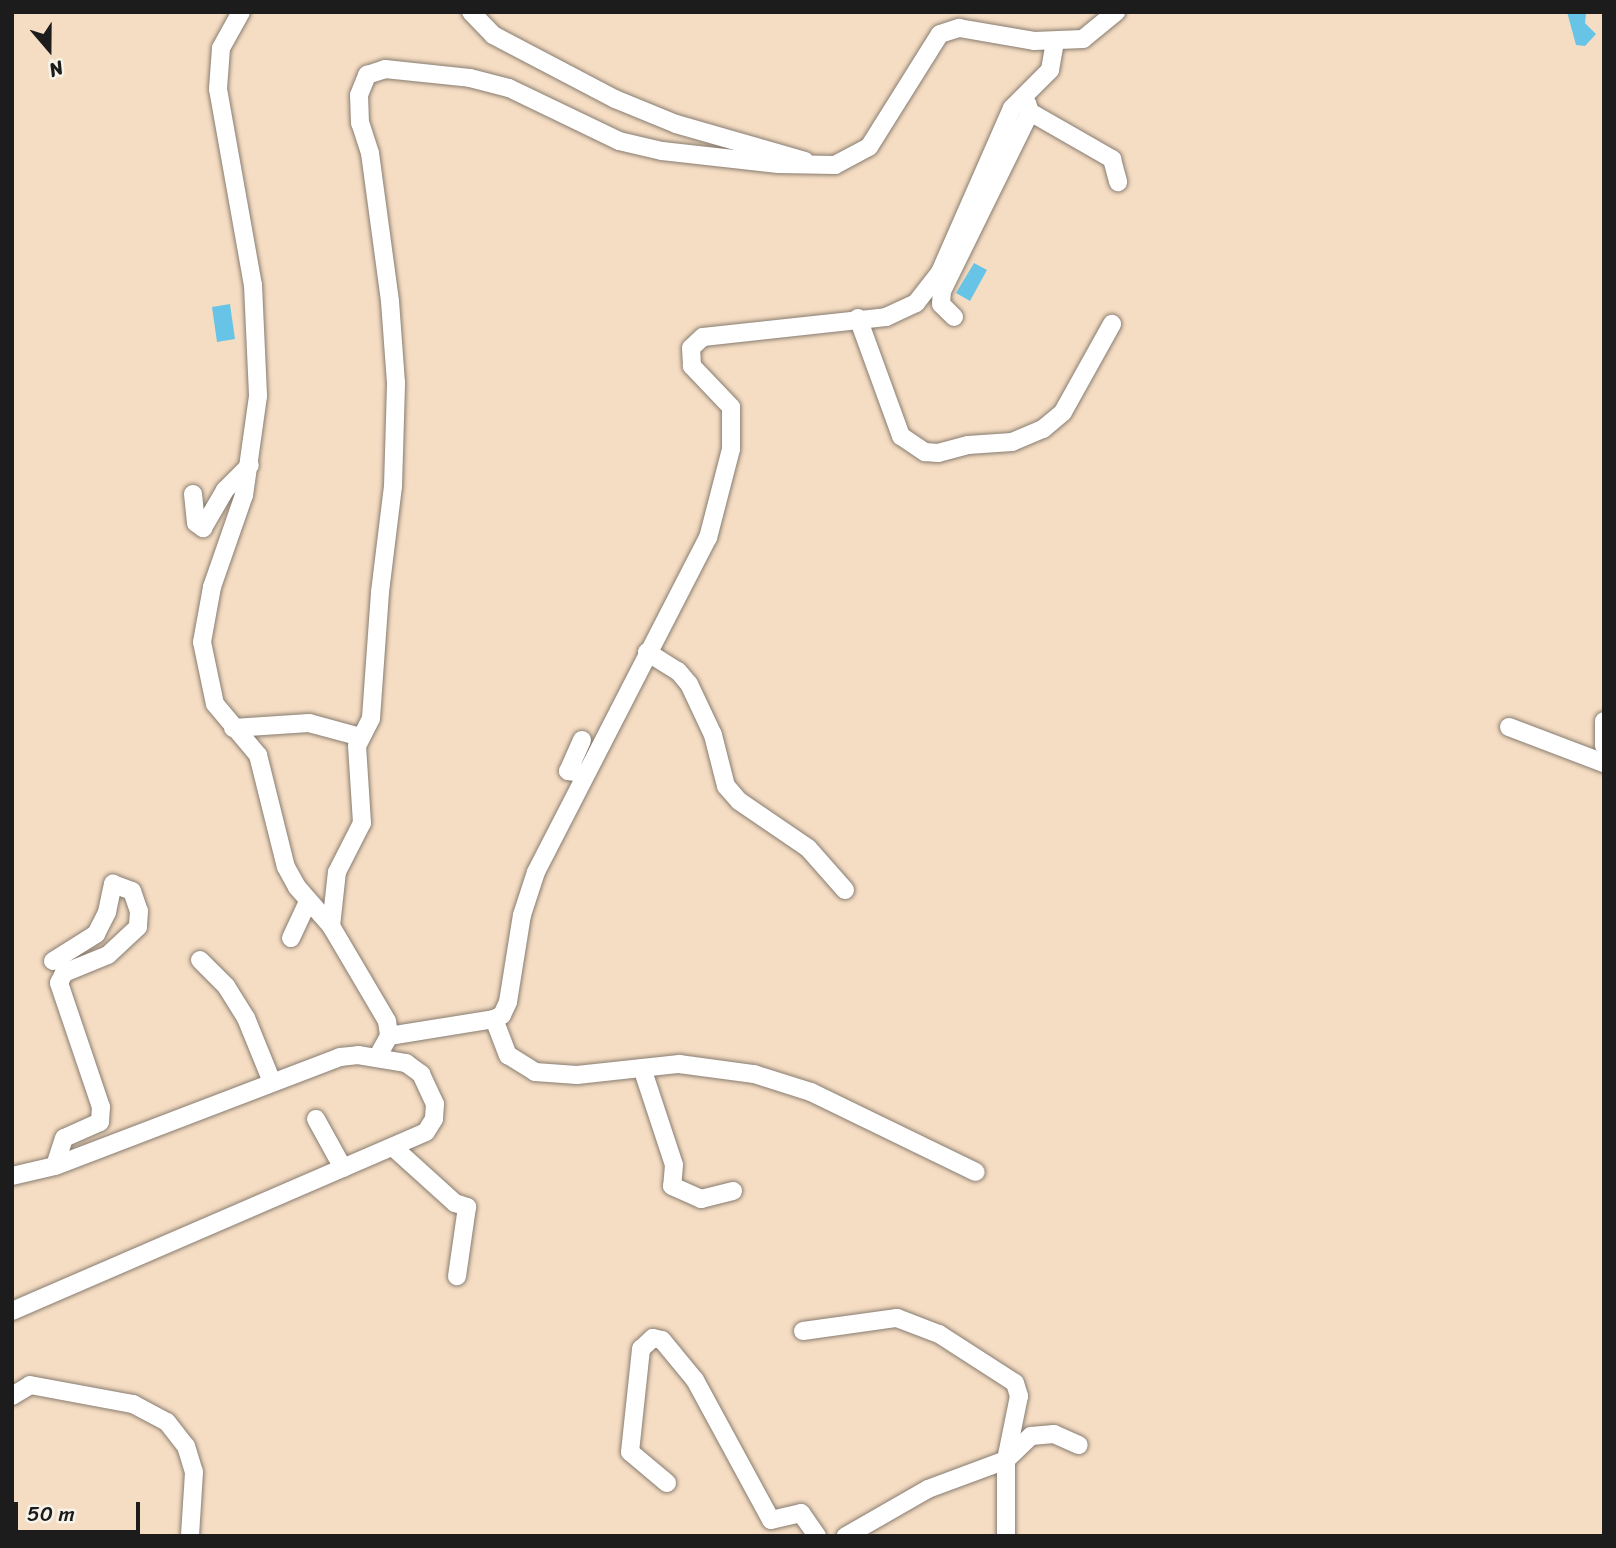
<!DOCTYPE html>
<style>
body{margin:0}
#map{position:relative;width:1616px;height:1548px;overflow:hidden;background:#f5ddc3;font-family:Sriracha,sans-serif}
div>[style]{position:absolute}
.water>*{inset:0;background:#68c4e6}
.roads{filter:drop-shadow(0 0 2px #887c70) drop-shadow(0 0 2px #887c70)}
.minor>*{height:18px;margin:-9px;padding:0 9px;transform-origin:9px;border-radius:9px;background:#fff}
span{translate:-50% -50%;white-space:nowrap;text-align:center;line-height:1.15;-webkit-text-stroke:5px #f7f3e8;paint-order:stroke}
.frame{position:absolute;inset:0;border:14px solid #1c1c1c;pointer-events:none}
.north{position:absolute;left:14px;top:14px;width:70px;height:70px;-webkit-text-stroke:5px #f7f3e8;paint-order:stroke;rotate:160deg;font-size:19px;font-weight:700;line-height:28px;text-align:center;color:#1c1c1c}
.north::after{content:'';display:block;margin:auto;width:24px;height:32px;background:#1c1c1c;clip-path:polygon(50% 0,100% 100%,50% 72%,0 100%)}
.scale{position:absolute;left:14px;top:1502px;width:126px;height:32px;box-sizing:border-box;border:4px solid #1c1c1c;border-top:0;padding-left:9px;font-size:21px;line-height:24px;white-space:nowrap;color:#1c1c1c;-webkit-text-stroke:5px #f7f3e8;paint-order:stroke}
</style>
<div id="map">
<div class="water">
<div style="clip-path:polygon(1567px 12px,1586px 14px,1585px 23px,1596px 34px,1585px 46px,1576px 45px)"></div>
<div style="clip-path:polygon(974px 263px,987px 270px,970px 301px,956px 293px)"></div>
<div style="clip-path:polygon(230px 304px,235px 339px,217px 342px,212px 307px)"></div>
</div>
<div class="roads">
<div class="minor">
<div style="left:241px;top:12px;width:41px;rotate:119.1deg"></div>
<div style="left:221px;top:48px;width:41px;rotate:94.2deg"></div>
<div style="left:218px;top:89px;width:199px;rotate:79.9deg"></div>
<div style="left:253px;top:285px;width:111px;rotate:87.4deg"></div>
<div style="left:258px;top:396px;width:100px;rotate:98deg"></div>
<div style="left:244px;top:495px;width:97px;rotate:109.2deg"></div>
<div style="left:212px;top:587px;width:56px;rotate:100.3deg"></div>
<div style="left:202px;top:642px;width:63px;rotate:78.2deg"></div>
<div style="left:215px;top:704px;width:67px;rotate:49.9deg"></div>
<div style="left:258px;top:755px;width:115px;rotate:76deg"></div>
<div style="left:286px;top:867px;width:23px;rotate:61deg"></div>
<div style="left:297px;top:887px;width:52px;rotate:48.9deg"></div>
<div style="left:331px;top:926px;width:110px;rotate:59.5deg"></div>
<div style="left:387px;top:1021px;width:15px;rotate:82deg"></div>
<div style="left:389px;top:1036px;width:23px;rotate:119deg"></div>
<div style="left:471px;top:12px;width:32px;rotate:46deg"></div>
<div style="left:493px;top:35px;width:138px;rotate:27.7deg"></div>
<div style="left:615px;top:99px;width:66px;rotate:22.3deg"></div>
<div style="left:676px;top:124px;width:134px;rotate:16deg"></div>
<div style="left:1027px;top:103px;width:9px;rotate:72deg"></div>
<div style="left:1030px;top:112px;width:95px;rotate:29.8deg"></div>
<div style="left:1112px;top:159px;width:24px;rotate:75deg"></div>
<div style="left:954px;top:317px;width:18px;rotate:-135deg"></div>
<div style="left:941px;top:304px;width:13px;rotate:-86deg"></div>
<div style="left:942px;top:291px;width:199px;rotate:-63.8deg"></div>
<div style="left:858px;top:318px;width:126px;rotate:70deg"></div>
<div style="left:901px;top:436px;width:29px;rotate:34deg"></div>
<div style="left:925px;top:452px;width:13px;rotate:4deg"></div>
<div style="left:938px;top:453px;width:31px;rotate:-15deg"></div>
<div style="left:968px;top:445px;width:44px;rotate:-3.9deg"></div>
<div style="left:1012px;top:442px;width:34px;rotate:-23deg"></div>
<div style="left:1043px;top:429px;width:26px;rotate:-40deg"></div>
<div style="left:1063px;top:412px;width:101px;rotate:-60.9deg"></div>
<div style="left:193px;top:494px;width:29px;rotate:84deg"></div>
<div style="left:196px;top:523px;width:9px;rotate:36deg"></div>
<div style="left:203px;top:528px;width:44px;rotate:-59.9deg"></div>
<div style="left:225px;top:490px;width:35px;rotate:-45deg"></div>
<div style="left:647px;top:652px;width:36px;rotate:32deg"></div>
<div style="left:678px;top:671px;width:17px;rotate:50deg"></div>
<div style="left:689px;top:684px;width:56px;rotate:64.8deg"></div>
<div style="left:713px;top:735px;width:53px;rotate:75.7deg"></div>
<div style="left:726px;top:786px;width:20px;rotate:49deg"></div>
<div style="left:739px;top:801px;width:83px;rotate:34.3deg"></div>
<div style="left:808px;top:848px;width:56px;rotate:48.6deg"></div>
<div style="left:1604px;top:721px;width:25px;rotate:90deg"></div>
<div style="left:1509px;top:727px;width:102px;rotate:20.8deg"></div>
<div style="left:233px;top:728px;width:76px;rotate:-3.8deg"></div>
<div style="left:309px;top:723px;width:54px;rotate:15.1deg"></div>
<div style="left:582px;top:740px;width:34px;rotate:114deg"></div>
<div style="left:568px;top:771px;width:16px;rotate:7deg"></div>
<div style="left:331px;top:926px;width:54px;rotate:-83.7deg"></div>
<div style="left:337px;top:872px;width:55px;rotate:-63deg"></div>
<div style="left:362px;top:823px;width:77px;rotate:-93.7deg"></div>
<div style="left:357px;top:746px;width:31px;rotate:-63deg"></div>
<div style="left:371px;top:718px;width:126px;rotate:-85.9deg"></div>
<div style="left:380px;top:592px;width:107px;rotate:-83deg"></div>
<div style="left:393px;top:486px;width:103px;rotate:-88.3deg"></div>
<div style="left:396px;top:383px;width:82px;rotate:-94.2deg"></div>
<div style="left:390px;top:301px;width:149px;rotate:-97.7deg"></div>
<div style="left:370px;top:153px;width:32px;rotate:-108deg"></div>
<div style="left:360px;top:123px;width:28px;rotate:-92deg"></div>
<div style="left:359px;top:95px;width:22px;rotate:-68deg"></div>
<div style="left:367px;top:75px;width:19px;rotate:-18deg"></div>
<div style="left:385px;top:69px;width:85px;rotate:6deg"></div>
<div style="left:470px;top:78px;width:40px;rotate:14.4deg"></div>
<div style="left:509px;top:88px;width:122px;rotate:25.7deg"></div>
<div style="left:619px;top:141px;width:44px;rotate:13.1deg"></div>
<div style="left:662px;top:151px;width:117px;rotate:6.4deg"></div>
<div style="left:778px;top:164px;width:57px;rotate:1deg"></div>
<div style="left:835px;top:165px;width:38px;rotate:-28deg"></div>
<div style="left:869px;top:147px;width:133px;rotate:-57.9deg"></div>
<div style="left:940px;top:34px;width:20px;rotate:-18deg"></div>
<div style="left:959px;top:28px;width:76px;rotate:9.8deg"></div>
<div style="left:1034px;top:41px;width:49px;rotate:-2.3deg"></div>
<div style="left:1083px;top:39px;width:43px;rotate:-39.3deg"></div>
<div style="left:291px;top:938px;width:40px;rotate:-65deg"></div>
<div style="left:200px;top:960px;width:37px;rotate:45deg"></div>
<div style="left:226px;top:986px;width:38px;rotate:58deg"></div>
<div style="left:246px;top:1018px;width:69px;rotate:67.9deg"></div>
<div style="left:53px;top:961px;width:51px;rotate:-32.1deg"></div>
<div style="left:96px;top:934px;width:25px;rotate:-63deg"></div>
<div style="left:107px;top:912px;width:29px;rotate:-78deg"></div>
<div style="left:113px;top:884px;width:20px;rotate:20deg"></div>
<div style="left:132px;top:891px;width:21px;rotate:71deg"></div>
<div style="left:139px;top:911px;width:16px;rotate:94deg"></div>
<div style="left:138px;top:927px;width:41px;rotate:137deg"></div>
<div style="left:108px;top:955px;width:48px;rotate:157.8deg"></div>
<div style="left:64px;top:973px;width:11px;rotate:117deg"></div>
<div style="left:59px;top:983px;width:131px;rotate:71.3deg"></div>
<div style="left:101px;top:1107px;width:15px;rotate:94deg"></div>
<div style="left:100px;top:1122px;width:39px;rotate:156deg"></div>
<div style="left:64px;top:1138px;width:29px;rotate:108deg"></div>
<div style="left:494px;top:1019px;width:39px;rotate:69deg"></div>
<div style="left:508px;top:1055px;width:32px;rotate:32deg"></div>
<div style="left:535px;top:1072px;width:42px;rotate:4.1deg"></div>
<div style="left:577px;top:1075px;width:103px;rotate:-6.2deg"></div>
<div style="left:679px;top:1064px;width:76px;rotate:7.6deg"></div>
<div style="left:754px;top:1074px;width:60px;rotate:17.5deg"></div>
<div style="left:811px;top:1092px;width:183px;rotate:25.9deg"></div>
<div style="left:389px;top:1036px;width:106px;rotate:-9.2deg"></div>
<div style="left:494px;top:1019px;width:9px;rotate:-27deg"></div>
<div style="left:502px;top:1015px;width:14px;rotate:-65deg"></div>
<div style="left:508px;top:1002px;width:88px;rotate:-80.9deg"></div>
<div style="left:522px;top:915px;width:45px;rotate:-72deg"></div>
<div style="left:536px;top:872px;width:376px;rotate:-62.8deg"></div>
<div style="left:708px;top:538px;width:92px;rotate:-75.5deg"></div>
<div style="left:731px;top:449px;width:42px;rotate:-90deg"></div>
<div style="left:731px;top:407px;width:57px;rotate:-133.6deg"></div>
<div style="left:692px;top:366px;width:18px;rotate:-93deg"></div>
<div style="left:691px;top:348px;width:16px;rotate:-43deg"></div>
<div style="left:703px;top:337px;width:184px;rotate:-6.2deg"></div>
<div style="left:886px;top:317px;width:33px;rotate:-25deg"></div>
<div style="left:916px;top:303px;width:39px;rotate:-52deg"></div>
<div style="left:940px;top:272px;width:179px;rotate:-66.3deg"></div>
<div style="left:1012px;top:108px;width:54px;rotate:-45deg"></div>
<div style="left:1050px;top:70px;width:28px;rotate:-80deg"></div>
<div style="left:642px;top:1068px;width:102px;rotate:71.7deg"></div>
<div style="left:674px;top:1165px;width:21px;rotate:95deg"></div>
<div style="left:672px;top:1186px;width:32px;rotate:24deg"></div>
<div style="left:701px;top:1199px;width:33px;rotate:-14deg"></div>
<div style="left:316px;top:1119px;width:56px;rotate:61.1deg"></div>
<div style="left:393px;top:1147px;width:84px;rotate:42.1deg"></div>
<div style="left:455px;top:1203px;width:13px;rotate:18deg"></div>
<div style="left:467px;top:1207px;width:70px;rotate:98.2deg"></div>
<div style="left:12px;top:1176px;width:44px;rotate:-13.1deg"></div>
<div style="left:55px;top:1166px;width:305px;rotate:-20.9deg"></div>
<div style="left:340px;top:1057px;width:18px;rotate:-6deg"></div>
<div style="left:358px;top:1055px;width:49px;rotate:9.5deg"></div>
<div style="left:406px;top:1063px;width:19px;rotate:36deg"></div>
<div style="left:421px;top:1074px;width:33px;rotate:65deg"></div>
<div style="left:435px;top:1104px;width:15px;rotate:94deg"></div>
<div style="left:434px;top:1119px;width:15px;rotate:122deg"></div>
<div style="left:426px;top:1132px;width:451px;rotate:156.6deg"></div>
<div style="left:803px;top:1331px;width:95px;rotate:-7.9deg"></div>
<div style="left:897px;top:1318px;width:45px;rotate:20.9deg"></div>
<div style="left:939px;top:1334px;width:90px;rotate:32.8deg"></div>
<div style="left:1015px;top:1383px;width:14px;rotate:73deg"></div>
<div style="left:1019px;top:1396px;width:65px;rotate:101.5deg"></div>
<div style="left:1006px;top:1460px;width:83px;rotate:159.6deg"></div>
<div style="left:928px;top:1489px;width:95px;rotate:150.2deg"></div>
<div style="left:12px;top:1396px;width:21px;rotate:-31deg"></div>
<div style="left:30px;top:1385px;width:105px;rotate:10.5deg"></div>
<div style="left:133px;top:1404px;width:38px;rotate:28deg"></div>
<div style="left:167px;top:1422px;width:31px;rotate:52deg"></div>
<div style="left:186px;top:1446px;width:27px;rotate:73deg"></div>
<div style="left:194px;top:1472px;width:64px;rotate:93.6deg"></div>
<div style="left:667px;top:1483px;width:48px;rotate:-140deg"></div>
<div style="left:630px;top:1452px;width:104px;rotate:-83.9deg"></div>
<div style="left:641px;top:1349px;width:16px;rotate:-43deg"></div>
<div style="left:653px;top:1338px;width:9px;rotate:13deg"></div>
<div style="left:662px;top:1340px;width:52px;rotate:50.5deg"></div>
<div style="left:695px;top:1380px;width:159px;rotate:61.5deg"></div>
<div style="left:771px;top:1520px;width:31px;rotate:-13deg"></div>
<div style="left:801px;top:1513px;width:28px;rotate:55deg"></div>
<div style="left:1006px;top:1536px;width:76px;rotate:-90deg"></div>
<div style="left:1006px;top:1460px;width:35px;rotate:-44deg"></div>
<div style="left:1031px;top:1436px;width:23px;rotate:-5deg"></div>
<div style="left:1054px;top:1434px;width:27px;rotate:24deg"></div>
</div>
</div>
<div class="frame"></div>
<div class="north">N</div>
<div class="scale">50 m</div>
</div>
